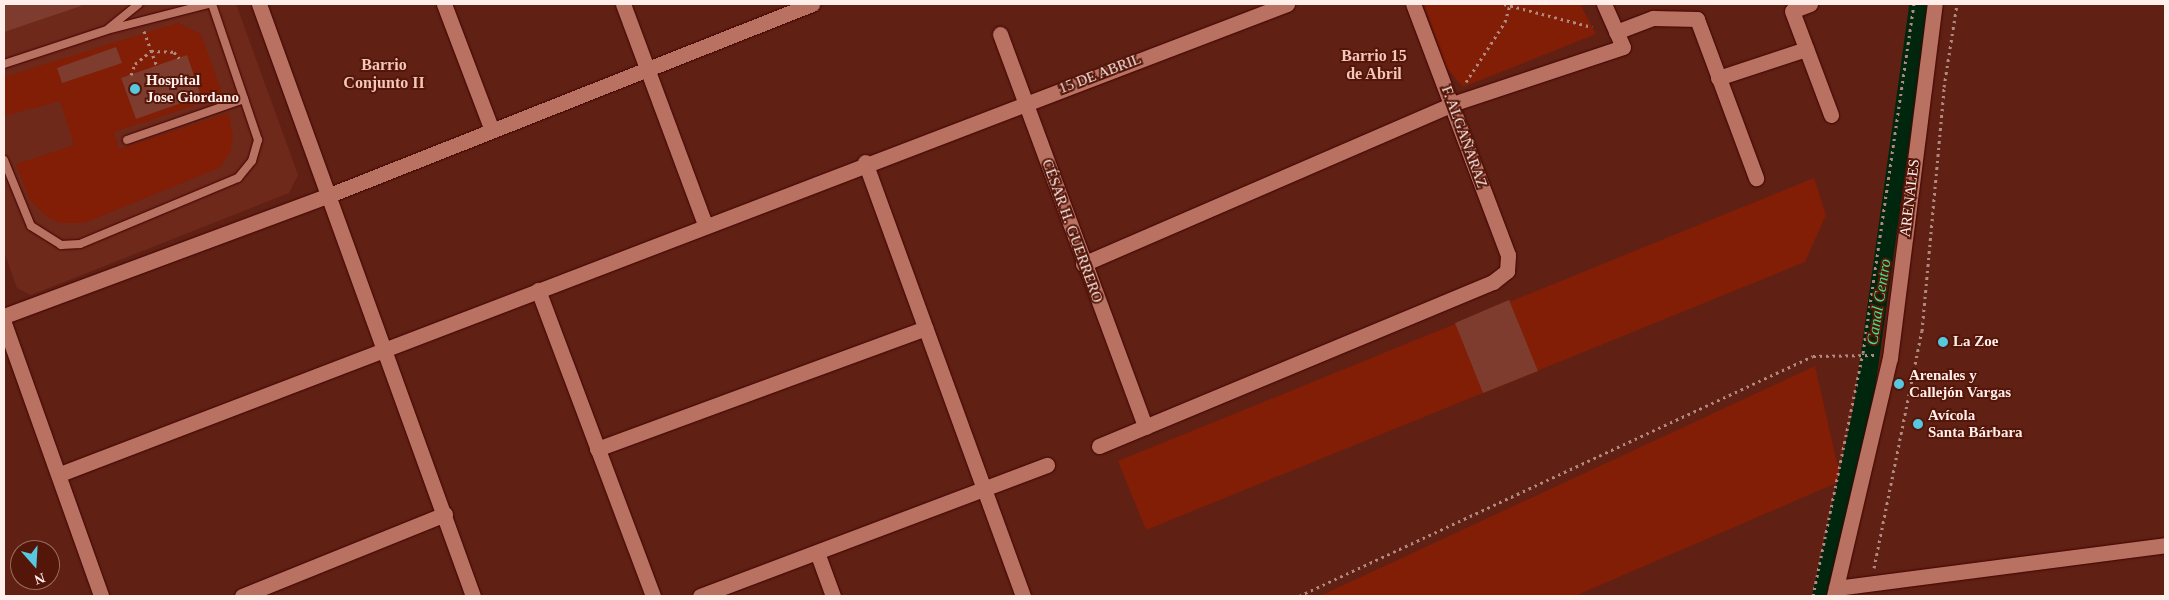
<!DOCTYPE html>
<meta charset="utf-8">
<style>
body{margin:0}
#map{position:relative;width:2169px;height:600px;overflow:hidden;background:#602114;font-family:"Times New Roman",serif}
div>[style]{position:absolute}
.built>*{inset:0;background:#6f291b}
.green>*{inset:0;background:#821d06}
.canal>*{height:19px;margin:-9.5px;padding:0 9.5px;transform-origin:9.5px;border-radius:9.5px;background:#00260e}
.building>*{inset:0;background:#7d3c2e}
.path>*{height:3px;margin-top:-1.5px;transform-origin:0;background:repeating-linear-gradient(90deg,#b08980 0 2.5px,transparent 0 6.5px)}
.roads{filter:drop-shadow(0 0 1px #420300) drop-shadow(0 0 1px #420300)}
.lane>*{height:8px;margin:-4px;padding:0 4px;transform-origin:4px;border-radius:4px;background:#b97162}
.street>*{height:15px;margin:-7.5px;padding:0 7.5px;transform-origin:7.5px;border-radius:7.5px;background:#b97162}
.dots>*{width:14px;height:14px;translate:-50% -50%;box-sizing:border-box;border:2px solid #541609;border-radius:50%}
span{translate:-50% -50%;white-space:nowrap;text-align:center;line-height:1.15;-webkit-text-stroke:4px #541609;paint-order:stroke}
.street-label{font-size:15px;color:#ffeeea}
.poi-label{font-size:15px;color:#ffeeea;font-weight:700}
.left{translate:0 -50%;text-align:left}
.neighbourhood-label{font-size:16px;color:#f5c6bb;font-weight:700}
.water-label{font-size:16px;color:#3de687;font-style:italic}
.frame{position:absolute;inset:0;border:5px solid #ffeeea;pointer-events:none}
.north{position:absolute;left:10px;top:540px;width:50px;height:50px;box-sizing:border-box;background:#541609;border:1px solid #986c63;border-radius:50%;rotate:161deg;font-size:14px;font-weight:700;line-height:20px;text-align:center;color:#ffeeea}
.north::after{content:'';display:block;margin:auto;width:18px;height:22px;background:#56c9e1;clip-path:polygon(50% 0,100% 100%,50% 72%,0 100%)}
</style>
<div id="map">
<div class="built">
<div style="clip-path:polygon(4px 4px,236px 4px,298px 175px,289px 193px,31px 295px,17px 288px,4px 252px)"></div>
</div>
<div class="green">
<div style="clip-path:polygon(1424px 4px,1580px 4px,1596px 34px,1463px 87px,1446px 67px)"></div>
<div style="clip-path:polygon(178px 23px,201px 34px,223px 96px,114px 132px,119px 149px,228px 113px,233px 136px,230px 153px,219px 168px,84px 223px,60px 223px,46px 216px,30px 200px,16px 164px,74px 145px,60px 101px,4px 116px,4px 77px)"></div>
<div style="clip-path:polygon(1814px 178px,1826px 215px,1805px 262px,1146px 530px,1118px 461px)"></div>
<div style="clip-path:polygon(1815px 366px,1841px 481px,1575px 596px,1320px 596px)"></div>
</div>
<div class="canal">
<div style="left:1821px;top:596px;width:190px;rotate:-77.6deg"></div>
<div style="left:1862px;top:410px;width:410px;rotate:-82.1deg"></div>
</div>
<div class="building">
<div style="clip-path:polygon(4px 4px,80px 4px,81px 6px,4px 32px)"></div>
<div style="clip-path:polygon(116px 47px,122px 63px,62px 83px,57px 68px)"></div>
<div style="clip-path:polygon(187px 55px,201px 96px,136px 119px,121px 78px)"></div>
<div style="clip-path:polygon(1509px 300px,1538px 371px,1483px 393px,1455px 323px)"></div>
</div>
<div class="path">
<div style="left:1504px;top:4px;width:91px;rotate:14.6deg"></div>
<div style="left:144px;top:31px;width:37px;rotate:70deg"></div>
<div style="left:131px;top:75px;width:12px;rotate:-70deg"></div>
<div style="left:135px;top:64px;width:21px;rotate:-39deg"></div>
<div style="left:151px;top:51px;width:23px;rotate:2deg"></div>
<div style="left:174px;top:52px;width:8px;rotate:50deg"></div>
<div style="left:1466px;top:82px;width:72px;rotate:-57deg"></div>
<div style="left:1505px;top:22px;width:19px;rotate:-74deg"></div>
<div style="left:1874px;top:568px;width:242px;rotate:-78.6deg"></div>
<div style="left:1922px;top:331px;width:245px;rotate:-84.8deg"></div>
<div style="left:1944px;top:87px;width:84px;rotate:-81.1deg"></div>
<div style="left:1299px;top:596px;width:567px;rotate:-25.03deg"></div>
<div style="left:1813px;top:356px;width:61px;rotate:-0.9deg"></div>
<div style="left:1813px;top:596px;width:248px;rotate:-78.4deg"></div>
<div style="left:1863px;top:353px;width:353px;rotate:-81.7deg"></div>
</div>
<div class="roads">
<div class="lane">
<div style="left:109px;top:28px;width:38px;rotate:-39deg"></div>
<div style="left:4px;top:64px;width:108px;rotate:-18.3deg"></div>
<div style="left:107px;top:30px;width:104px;rotate:-14.4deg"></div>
<div style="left:127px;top:140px;width:124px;rotate:-19.3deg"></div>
<div style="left:4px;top:160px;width:71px;rotate:67.8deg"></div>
<div style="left:31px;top:226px;width:36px;rotate:32deg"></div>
<div style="left:61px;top:245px;width:19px;rotate:-3deg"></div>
<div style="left:80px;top:244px;width:171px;rotate:-22.7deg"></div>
<div style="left:238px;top:178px;width:22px;rotate:-51deg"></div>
<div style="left:252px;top:161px;width:22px;rotate:-74deg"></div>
<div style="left:258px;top:140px;width:144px;rotate:-108.7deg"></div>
</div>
<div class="street">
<div style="left:259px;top:4px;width:629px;rotate:70.13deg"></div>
<div style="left:444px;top:4px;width:133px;rotate:69.2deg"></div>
<div style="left:623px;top:4px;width:236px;rotate:69.6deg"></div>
<div style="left:1810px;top:4px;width:19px;rotate:159deg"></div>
<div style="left:1792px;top:11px;width:111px;rotate:69.4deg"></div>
<div style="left:1616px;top:32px;width:40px;rotate:-21deg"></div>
<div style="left:1653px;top:18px;width:44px;rotate:1.3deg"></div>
<div style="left:1697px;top:19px;width:170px;rotate:69.6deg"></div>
<div style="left:1000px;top:34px;width:419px;rotate:69.7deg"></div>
<div style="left:1718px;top:78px;width:93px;rotate:-18.2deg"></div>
<div style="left:865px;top:162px;width:462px;rotate:70deg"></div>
<div style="left:1083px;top:264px;width:402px;rotate:-23.4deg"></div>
<div style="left:1452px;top:104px;width:180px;rotate:-18.4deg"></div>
<div style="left:1623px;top:47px;width:47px;rotate:-113.8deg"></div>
<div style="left:538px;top:290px;width:327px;rotate:69.4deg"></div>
<div style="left:4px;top:316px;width:345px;rotate:-20.4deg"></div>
<div style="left:327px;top:196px;width:522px;rotate:-21.6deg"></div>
<div style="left:4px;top:323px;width:290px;rotate:70.4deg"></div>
<div style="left:1099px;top:446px;width:427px;rotate:-22.6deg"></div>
<div style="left:1493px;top:282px;width:18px;rotate:-38deg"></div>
<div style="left:1507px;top:271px;width:16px;rotate:-86deg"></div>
<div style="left:1508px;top:255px;width:268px;rotate:-110.7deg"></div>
<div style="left:597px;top:449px;width:350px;rotate:-20.2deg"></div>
<div style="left:60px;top:474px;width:1314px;rotate:-20.96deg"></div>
<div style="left:818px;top:555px;width:44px;rotate:69.9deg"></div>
<div style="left:1836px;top:588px;width:332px;rotate:-7.4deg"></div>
<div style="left:242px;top:596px;width:219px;rotate:-22deg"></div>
<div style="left:700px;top:596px;width:371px;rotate:-20.7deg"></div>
<div style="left:1834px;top:596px;width:244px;rotate:-76.8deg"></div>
<div style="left:1890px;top:358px;width:357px;rotate:-82.8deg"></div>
</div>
</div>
<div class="dots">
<div style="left:135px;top:89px;background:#56c9e1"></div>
<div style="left:1943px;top:342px;background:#56c9e1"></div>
<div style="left:1899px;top:384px;background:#56c9e1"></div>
<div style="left:1918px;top:424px;background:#56c9e1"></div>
</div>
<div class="street-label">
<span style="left:1100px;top:74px;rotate:-21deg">15 DE ABRIL</span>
<span style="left:1464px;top:137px;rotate:70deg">F. ALGAÑARAZ</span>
<span style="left:1910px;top:198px;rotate:-83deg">ARENALES</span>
<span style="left:1072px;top:231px;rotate:70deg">CÉSAR H. GUERRERO</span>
</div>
<div class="poi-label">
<span class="left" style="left:146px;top:89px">Hospital<br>Jose Giordano</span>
<span class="left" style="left:1953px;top:342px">La Zoe</span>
<span class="left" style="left:1909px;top:384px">Arenales y<br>Callejón Vargas</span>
<span class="left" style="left:1928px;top:424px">Avícola<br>Santa Bárbara</span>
</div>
<div class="neighbourhood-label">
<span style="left:1374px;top:65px">Barrio 15<br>de Abril</span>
<span style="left:384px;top:74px">Barrio<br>Conjunto II</span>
</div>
<div class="water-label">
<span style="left:1879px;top:302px;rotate:-81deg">Canal Centro</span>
</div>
<div class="frame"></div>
<div class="north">N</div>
</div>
